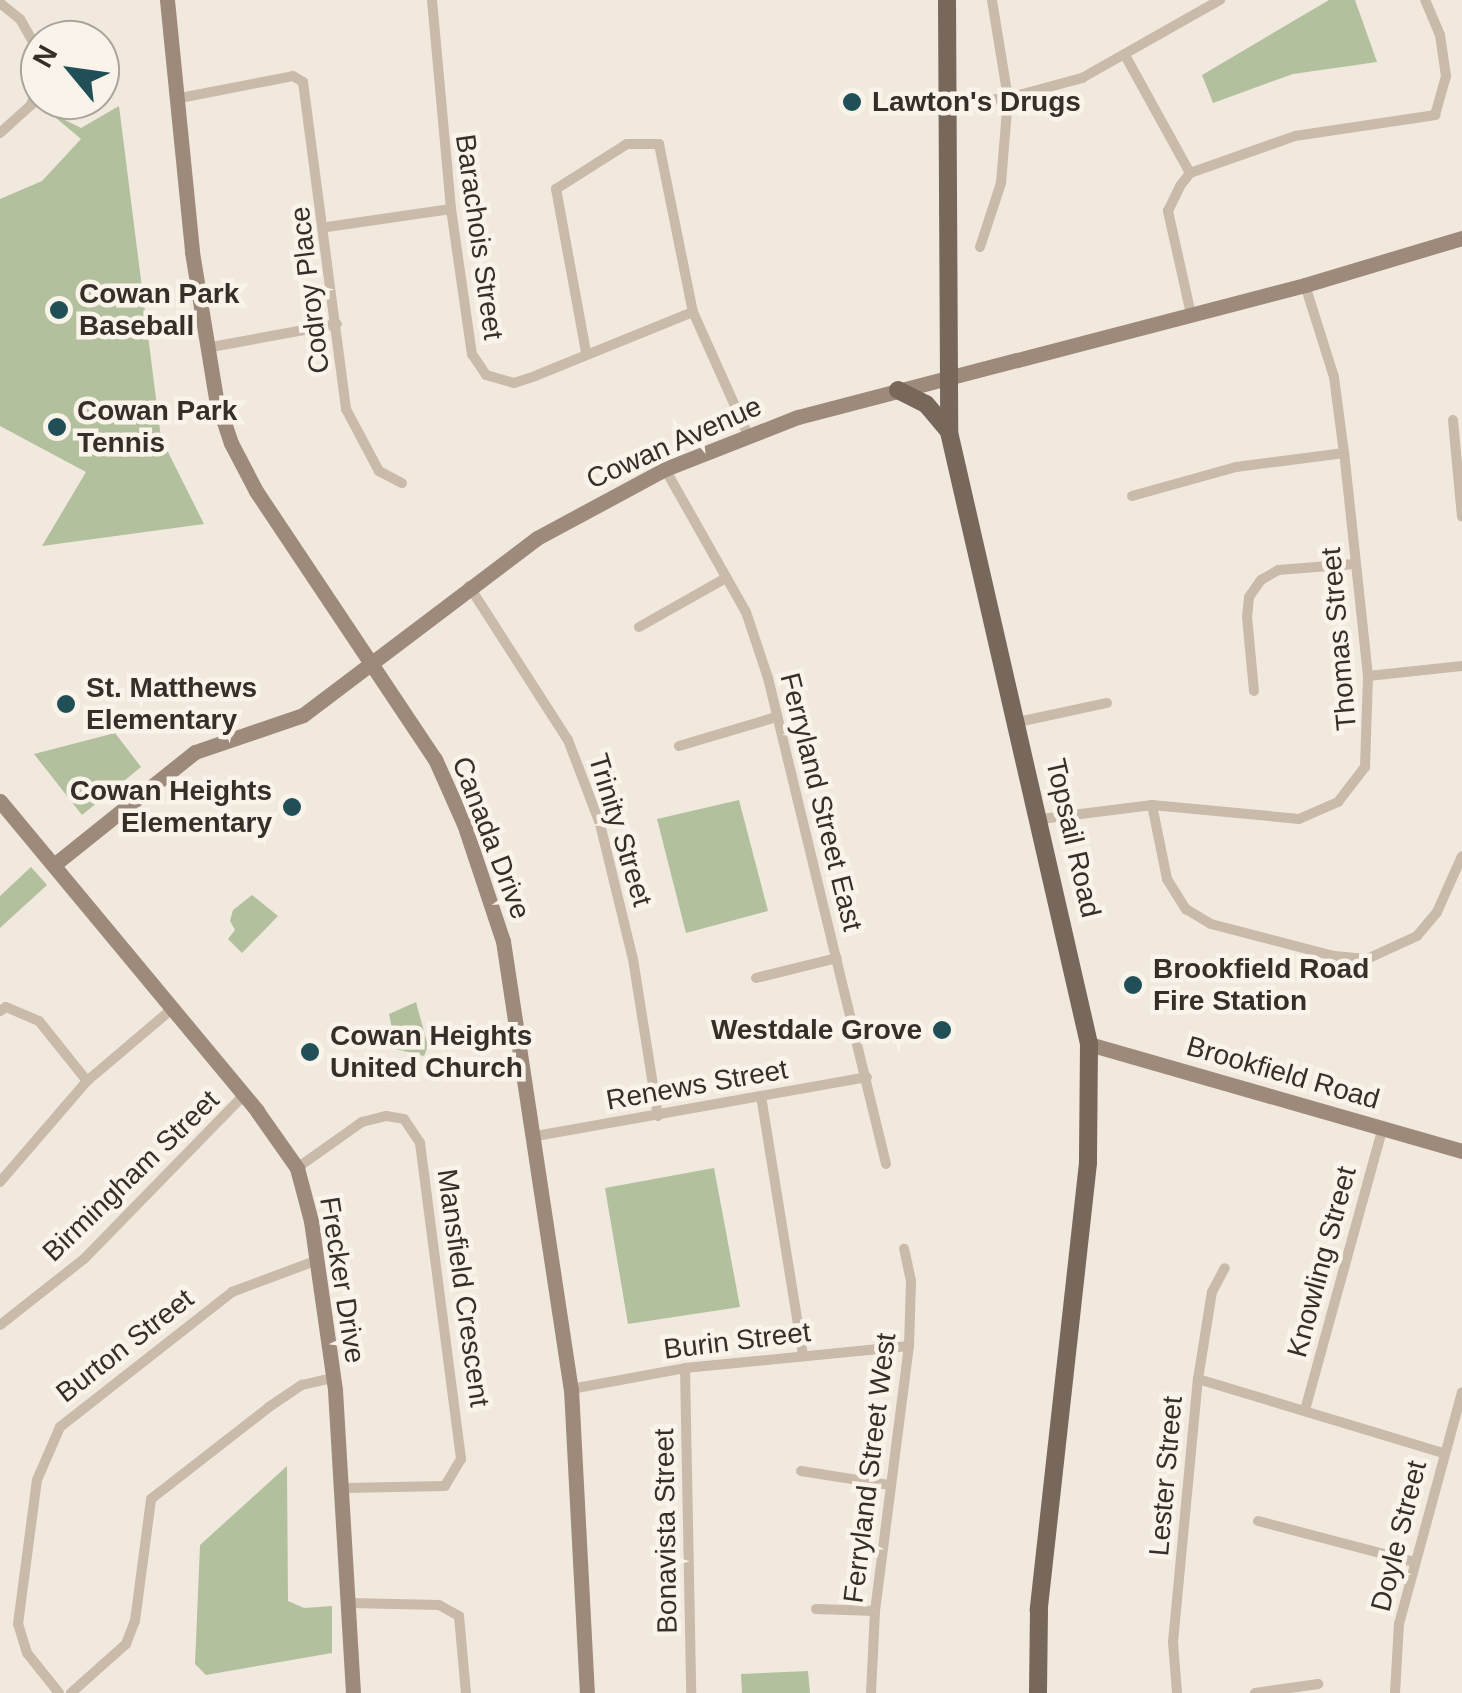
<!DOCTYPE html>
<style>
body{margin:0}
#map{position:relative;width:1462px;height:1693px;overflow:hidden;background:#f1e9de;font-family:Arial,sans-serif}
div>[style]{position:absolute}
.green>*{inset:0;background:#b2c09e}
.street>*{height:10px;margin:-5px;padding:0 5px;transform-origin:5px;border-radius:5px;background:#c9baaa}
.secondary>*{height:15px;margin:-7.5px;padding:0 7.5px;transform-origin:7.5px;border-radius:7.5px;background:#9d8a7b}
.primary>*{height:18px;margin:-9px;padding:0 9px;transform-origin:9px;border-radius:9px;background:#78675b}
.dots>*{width:28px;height:28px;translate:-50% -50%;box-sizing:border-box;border:5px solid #f9f3ea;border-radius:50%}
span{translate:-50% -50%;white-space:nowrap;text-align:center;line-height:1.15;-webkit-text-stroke:9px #f9f3ea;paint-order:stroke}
.poi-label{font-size:28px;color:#372e29;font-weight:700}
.left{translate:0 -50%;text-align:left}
.right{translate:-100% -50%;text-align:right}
.street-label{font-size:28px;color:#372e29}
.north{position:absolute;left:20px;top:20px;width:100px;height:100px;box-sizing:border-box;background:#f9f3ea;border:2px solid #aba49d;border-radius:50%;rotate:299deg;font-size:28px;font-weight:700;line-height:40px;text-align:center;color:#372e29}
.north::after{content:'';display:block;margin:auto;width:35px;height:45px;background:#204f57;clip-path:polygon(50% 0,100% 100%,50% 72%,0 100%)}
</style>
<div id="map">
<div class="green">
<div style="clip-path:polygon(1329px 0,1355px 0,1377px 62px,1293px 74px,1213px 103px,1202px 75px)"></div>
<div style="clip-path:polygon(119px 106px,161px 438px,204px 524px,42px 546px,86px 472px,0 426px,0 199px,42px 181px,81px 139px,49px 112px,81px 128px)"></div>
<div style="clip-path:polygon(115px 733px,141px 767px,82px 815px,34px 754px)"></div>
<div style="clip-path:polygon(739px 800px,768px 911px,686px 933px,657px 819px)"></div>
<div style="clip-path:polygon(31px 867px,47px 885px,0 928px,0 896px)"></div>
<div style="clip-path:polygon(252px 895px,278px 916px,242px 953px,228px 939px,235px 930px,230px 921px,233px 910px)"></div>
<div style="clip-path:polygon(416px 1002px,428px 1046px,424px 1056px,396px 1049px,389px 1014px)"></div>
<div style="clip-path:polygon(714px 1168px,740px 1307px,628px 1324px,605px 1188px)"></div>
<div style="clip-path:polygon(287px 1466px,288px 1601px,304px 1608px,332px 1606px,332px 1653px,206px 1675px,195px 1664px,200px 1545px)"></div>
<div style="clip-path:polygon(808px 1671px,810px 1693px,742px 1693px,741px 1674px)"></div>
</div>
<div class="street">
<div style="left:432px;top:0;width:210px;rotate:84.8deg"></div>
<div style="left:451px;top:209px;width:147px;rotate:81.8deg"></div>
<div style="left:472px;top:354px;width:25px;rotate:56deg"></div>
<div style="left:486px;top:375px;width:29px;rotate:16deg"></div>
<div style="left:514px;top:383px;width:22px;rotate:-18deg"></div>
<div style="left:535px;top:376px;width:170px;rotate:-22.1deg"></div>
<div style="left:0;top:3px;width:26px;rotate:39deg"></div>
<div style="left:20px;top:19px;width:40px;rotate:60.3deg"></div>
<div style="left:1126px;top:57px;width:132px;rotate:61.1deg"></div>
<div style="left:175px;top:99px;width:120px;rotate:-11deg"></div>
<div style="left:293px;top:76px;width:12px;rotate:31deg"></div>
<div style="left:303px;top:82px;width:330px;rotate:82.5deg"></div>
<div style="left:346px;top:409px;width:70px;rotate:62deg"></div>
<div style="left:379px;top:471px;width:26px;rotate:28deg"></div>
<div style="left:949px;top:104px;width:59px;rotate:-5.8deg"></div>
<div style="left:1008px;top:98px;width:77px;rotate:-15.1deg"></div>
<div style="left:1082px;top:78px;width:159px;rotate:-29.5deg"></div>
<div style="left:0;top:133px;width:42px;rotate:-42.1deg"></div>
<div style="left:31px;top:105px;width:28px;rotate:-72deg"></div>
<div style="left:327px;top:227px;width:125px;rotate:-8.3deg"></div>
<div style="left:980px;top:247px;width:67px;rotate:-71.8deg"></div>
<div style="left:1001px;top:183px;width:85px;rotate:-85.3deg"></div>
<div style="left:1008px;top:98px;width:99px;rotate:-99.3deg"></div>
<div style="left:1191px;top:314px;width:106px;rotate:-102.6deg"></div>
<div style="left:1168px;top:211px;width:28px;rotate:-64deg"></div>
<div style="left:1180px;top:186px;width:16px;rotate:-52deg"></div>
<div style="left:1190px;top:173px;width:111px;rotate:-19.4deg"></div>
<div style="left:1295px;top:136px;width:142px;rotate:-8.5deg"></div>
<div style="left:1435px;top:115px;width:41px;rotate:-74.2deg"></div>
<div style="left:1446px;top:76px;width:41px;rotate:-98.3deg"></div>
<div style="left:1440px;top:35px;width:38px;rotate:-113deg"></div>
<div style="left:206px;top:348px;width:133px;rotate:-10.4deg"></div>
<div style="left:586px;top:352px;width:166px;rotate:-100.4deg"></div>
<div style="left:556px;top:189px;width:84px;rotate:-32.4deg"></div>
<div style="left:627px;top:144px;width:32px"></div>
<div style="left:659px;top:144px;width:171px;rotate:78.6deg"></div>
<div style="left:693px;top:312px;width:133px;rotate:65.9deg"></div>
<div style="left:1453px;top:420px;width:97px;rotate:84.7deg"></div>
<div style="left:665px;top:469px;width:164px;rotate:60.5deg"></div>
<div style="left:746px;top:612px;width:70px;rotate:71.6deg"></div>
<div style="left:768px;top:678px;width:500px;rotate:76.35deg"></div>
<div style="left:1132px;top:496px;width:108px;rotate:-15.6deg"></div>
<div style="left:1236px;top:467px;width:109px;rotate:-7.4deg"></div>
<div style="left:469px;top:586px;width:183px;rotate:57.3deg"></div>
<div style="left:568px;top:740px;width:90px;rotate:69.1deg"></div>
<div style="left:600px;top:824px;width:139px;rotate:76.3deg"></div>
<div style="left:633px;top:959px;width:159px;rotate:81deg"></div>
<div style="left:639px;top:627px;width:100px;rotate:-29.4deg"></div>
<div style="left:1368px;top:676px;width:95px;rotate:-6.1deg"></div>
<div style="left:1254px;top:691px;width:74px;rotate:-95.4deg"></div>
<div style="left:1247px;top:617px;width:20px;rotate:-84deg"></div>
<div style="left:1249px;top:597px;width:21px;rotate:-55deg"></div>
<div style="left:1261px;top:580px;width:20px;rotate:-30deg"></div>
<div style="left:1278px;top:570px;width:77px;rotate:-4.5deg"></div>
<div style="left:1018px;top:722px;width:91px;rotate:-12.1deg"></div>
<div style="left:679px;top:746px;width:101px;rotate:-16.6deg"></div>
<div style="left:1152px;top:805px;width:76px;rotate:78.5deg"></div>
<div style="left:1167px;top:879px;width:36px;rotate:58deg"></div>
<div style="left:1186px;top:909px;width:29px;rotate:31deg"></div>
<div style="left:1211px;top:924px;width:127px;rotate:14.6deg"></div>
<div style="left:1334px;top:956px;width:33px;rotate:5deg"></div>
<div style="left:1367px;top:959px;width:55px;rotate:-24.7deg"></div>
<div style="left:1417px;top:936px;width:31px;rotate:-50deg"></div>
<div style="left:1437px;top:912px;width:61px;rotate:-65.9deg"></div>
<div style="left:1041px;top:819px;width:112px;rotate:-7.2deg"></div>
<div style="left:1152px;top:805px;width:148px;rotate:5.4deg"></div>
<div style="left:1299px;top:819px;width:43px;rotate:-23.6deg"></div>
<div style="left:1338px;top:802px;width:44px;rotate:-52.4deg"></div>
<div style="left:1365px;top:767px;width:91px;rotate:-88.1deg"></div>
<div style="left:1368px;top:676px;width:224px;rotate:-96.1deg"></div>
<div style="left:1344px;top:453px;width:77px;rotate:-97.5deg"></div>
<div style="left:1334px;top:377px;width:96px;rotate:-107.5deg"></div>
<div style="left:756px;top:978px;width:83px;rotate:-13.9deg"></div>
<div style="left:0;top:1011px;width:7px;rotate:-34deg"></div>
<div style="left:6px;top:1007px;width:36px;rotate:23deg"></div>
<div style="left:39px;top:1021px;width:77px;rotate:51.3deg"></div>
<div style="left:761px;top:1096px;width:262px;rotate:80.8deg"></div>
<div style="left:536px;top:1136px;width:336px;rotate:-10.1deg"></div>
<div style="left:297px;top:1168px;width:80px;rotate:-35.3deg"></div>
<div style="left:362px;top:1122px;width:25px;rotate:-14deg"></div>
<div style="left:386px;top:1116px;width:18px;rotate:9deg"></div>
<div style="left:404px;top:1119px;width:29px;rotate:56deg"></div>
<div style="left:420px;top:1143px;width:319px;rotate:82.6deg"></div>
<div style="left:461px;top:1459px;width:31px;rotate:121deg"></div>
<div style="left:445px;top:1486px;width:101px;rotate:178.9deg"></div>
<div style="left:0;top:1182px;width:133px;rotate:-49.3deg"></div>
<div style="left:87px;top:1081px;width:111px;rotate:-40.3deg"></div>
<div style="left:0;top:1325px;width:107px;rotate:-38.2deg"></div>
<div style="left:84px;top:1259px;width:229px;rotate:-45.7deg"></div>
<div style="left:685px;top:1368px;width:325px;rotate:88.9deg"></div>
<div style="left:1198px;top:1379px;width:256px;rotate:16.8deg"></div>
<div style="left:571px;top:1389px;width:116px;rotate:-10.4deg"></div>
<div style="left:685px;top:1368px;width:225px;rotate:-5.6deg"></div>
<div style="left:1305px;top:1410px;width:294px;rotate:-74.6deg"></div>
<div style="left:801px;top:1471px;width:89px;rotate:9deg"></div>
<div style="left:1258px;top:1521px;width:161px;rotate:14.7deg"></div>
<div style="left:350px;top:1603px;width:89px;rotate:1.3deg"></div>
<div style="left:439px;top:1605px;width:23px;rotate:29deg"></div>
<div style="left:459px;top:1616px;width:77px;rotate:84.8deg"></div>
<div style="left:816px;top:1609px;width:59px;rotate:1.9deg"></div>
<div style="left:59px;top:1693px;width:51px;rotate:-128.7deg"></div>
<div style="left:27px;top:1653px;width:30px;rotate:-107deg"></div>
<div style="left:18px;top:1624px;width:145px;rotate:-82.5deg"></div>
<div style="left:37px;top:1480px;width:58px;rotate:-66.5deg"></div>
<div style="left:60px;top:1427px;width:219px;rotate:-38.1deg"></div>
<div style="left:232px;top:1292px;width:89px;rotate:-20.5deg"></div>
<div style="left:71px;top:1693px;width:74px;rotate:-41.7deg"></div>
<div style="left:126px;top:1644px;width:25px;rotate:-69deg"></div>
<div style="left:135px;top:1621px;width:123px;rotate:-82.5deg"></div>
<div style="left:151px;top:1499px;width:150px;rotate:-37.9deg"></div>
<div style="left:269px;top:1407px;width:40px;rotate:-34deg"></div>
<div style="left:302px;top:1385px;width:32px;rotate:-13deg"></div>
<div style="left:871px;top:1693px;width:82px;rotate:-87.2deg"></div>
<div style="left:875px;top:1611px;width:267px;rotate:-82.7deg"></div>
<div style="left:909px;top:1346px;width:65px;rotate:-88.2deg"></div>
<div style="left:911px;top:1281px;width:33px;rotate:-102deg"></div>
<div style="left:1177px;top:1693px;width:51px;rotate:-94.5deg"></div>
<div style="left:1173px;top:1642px;width:264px;rotate:-84.6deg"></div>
<div style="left:1198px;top:1379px;width:88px;rotate:-80.9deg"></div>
<div style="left:1212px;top:1292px;width:27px;rotate:-62deg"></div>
<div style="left:1255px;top:1693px;width:64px;rotate:-8.1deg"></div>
<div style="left:1395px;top:1693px;width:69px;rotate:-86.7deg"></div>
<div style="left:1399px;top:1624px;width:240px;rotate:-74.8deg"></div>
</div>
<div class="secondary">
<div style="left:167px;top:0;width:253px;rotate:84.3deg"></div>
<div style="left:192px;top:252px;width:148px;rotate:80.7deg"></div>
<div style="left:216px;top:398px;width:47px;rotate:71.6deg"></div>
<div style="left:231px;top:443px;width:54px;rotate:62.5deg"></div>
<div style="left:256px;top:491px;width:322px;rotate:56.3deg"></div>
<div style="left:435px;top:759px;width:71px;rotate:66deg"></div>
<div style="left:464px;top:824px;width:123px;rotate:71.6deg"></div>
<div style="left:503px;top:941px;width:453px;rotate:81.4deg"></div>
<div style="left:571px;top:1389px;width:304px;rotate:87deg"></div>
<div style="left:0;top:801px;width:403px;rotate:50.3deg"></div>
<div style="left:257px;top:1111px;width:70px;rotate:54.9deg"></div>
<div style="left:297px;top:1168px;width:55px;rotate:75.2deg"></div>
<div style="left:311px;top:1221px;width:171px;rotate:81.9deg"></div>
<div style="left:335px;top:1390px;width:304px;rotate:86.6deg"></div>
<div style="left:55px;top:864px;width:179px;rotate:-38.7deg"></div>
<div style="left:195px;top:752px;width:114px;rotate:-18.9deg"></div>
<div style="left:303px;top:715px;width:293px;rotate:-37.1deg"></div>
<div style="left:537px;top:538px;width:145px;rotate:-28.3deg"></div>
<div style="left:665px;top:469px;width:143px;rotate:-21.4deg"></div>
<div style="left:798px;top:417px;width:524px;rotate:-14.59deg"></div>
<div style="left:1305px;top:285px;width:164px;rotate:-16.7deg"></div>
<div style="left:1089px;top:1044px;width:388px;rotate:16deg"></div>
</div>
<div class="primary">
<div style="left:947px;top:0;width:432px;rotate:89.7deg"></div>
<div style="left:949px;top:432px;width:628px;rotate:77.11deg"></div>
<div style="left:1089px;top:1044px;width:119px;rotate:90.5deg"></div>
<div style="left:1088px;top:1163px;width:450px;rotate:96.3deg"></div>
<div style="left:1039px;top:1610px;width:83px;rotate:90.7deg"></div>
<div style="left:898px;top:390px;width:31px;rotate:27deg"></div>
<div style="left:926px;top:404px;width:33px;rotate:50deg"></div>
</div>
<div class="dots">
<div style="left:852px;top:102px;background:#204f57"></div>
<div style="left:59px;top:310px;background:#204f57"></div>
<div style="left:57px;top:427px;background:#204f57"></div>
<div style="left:66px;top:704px;background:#204f57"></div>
<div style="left:292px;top:807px;background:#204f57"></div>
<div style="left:1133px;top:985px;background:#204f57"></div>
<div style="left:942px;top:1030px;background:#204f57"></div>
<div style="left:310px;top:1052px;background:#204f57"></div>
</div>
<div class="poi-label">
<span class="left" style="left:872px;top:102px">Lawton's Drugs</span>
<span class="left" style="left:79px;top:310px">Cowan Park<br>Baseball</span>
<span class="left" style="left:77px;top:427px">Cowan Park<br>Tennis</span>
<span class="left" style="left:86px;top:704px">St. Matthews<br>Elementary</span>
<span class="right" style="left:272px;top:807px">Cowan Heights<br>Elementary</span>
<span class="left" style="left:1153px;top:985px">Brookfield Road<br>Fire Station</span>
<span class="right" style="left:922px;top:1030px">Westdale Grove</span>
<span class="left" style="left:330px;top:1052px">Cowan Heights<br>United Church</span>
</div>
<div class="street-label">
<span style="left:479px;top:237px;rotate:82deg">Barachois Street</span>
<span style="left:310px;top:290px;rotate:-97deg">Codroy Place</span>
<span style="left:674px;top:443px;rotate:-24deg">Cowan Avenue</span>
<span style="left:1339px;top:639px;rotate:-95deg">Thomas Street</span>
<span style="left:821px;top:802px;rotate:76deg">Ferryland Street East</span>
<span style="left:620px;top:830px;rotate:73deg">Trinity Street</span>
<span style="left:491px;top:838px;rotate:69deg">Canada Drive</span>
<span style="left:1073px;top:838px;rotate:77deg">Topsail Road</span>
<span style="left:1283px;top:1073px;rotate:16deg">Brookfield Road</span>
<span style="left:697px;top:1085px;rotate:-10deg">Renews Street</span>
<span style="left:131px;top:1176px;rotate:-44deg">Birmingham Street</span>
<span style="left:1322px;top:1262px;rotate:-75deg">Knowling Street</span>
<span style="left:342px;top:1280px;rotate:81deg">Frecker Drive</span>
<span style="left:463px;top:1288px;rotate:82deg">Mansfield Crescent</span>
<span style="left:737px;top:1341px;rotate:-7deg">Burin Street</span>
<span style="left:125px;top:1346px;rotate:-38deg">Burton Street</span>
<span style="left:870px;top:1468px;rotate:-83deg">Ferryland Street West</span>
<span style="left:1166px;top:1476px;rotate:-85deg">Lester Street</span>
<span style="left:666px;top:1531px;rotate:-91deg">Bonavista Street</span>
<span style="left:1399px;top:1536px;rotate:-76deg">Doyle Street</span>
</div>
<div class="north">N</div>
</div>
